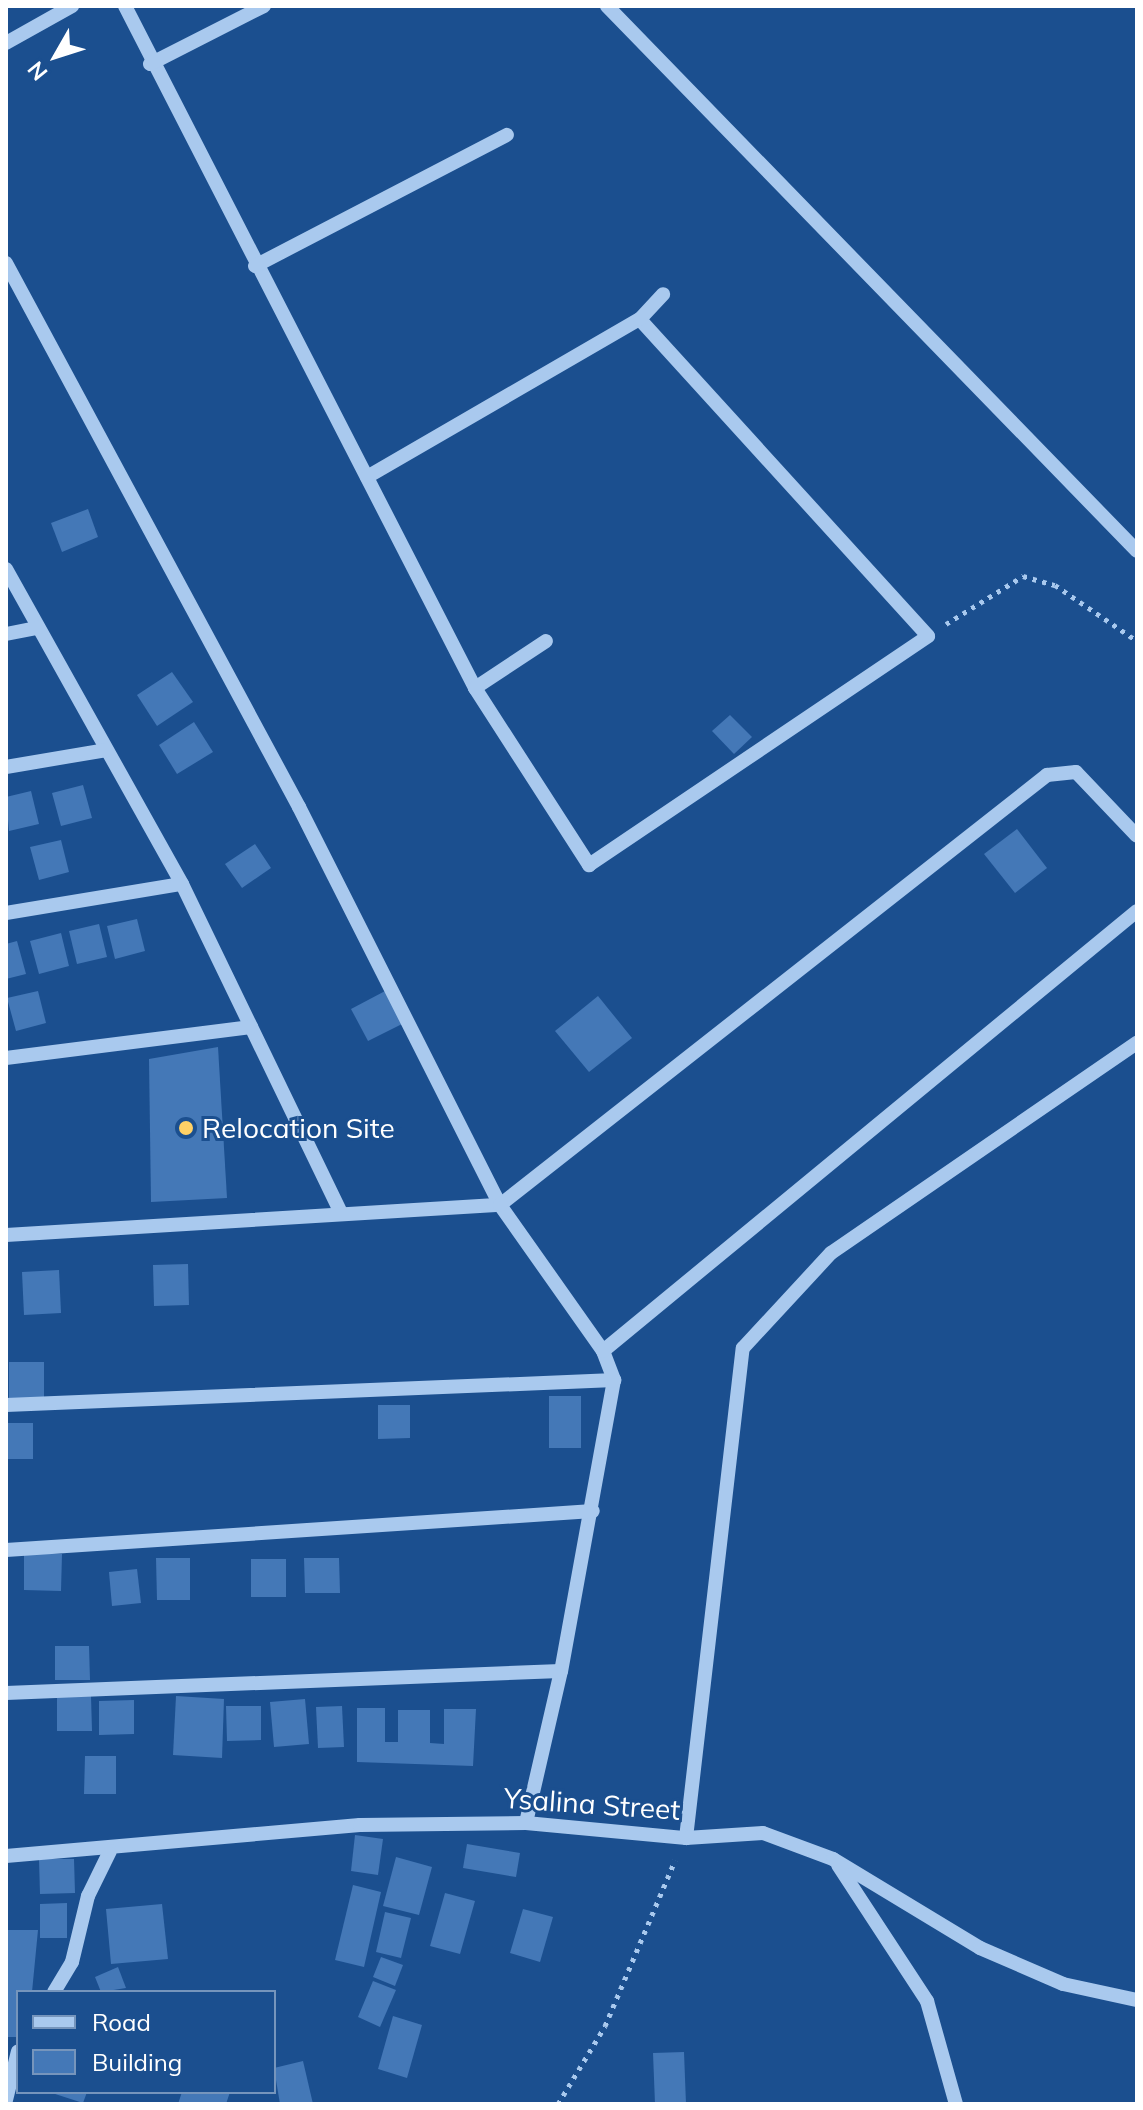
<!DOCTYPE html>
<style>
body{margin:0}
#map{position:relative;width:1143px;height:2110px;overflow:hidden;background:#1b4f8f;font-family:Mulish,sans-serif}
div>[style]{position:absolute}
.building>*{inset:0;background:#4478b7}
.path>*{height:5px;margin-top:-2.5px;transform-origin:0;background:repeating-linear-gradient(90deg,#a9c9ee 0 4px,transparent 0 10px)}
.minor>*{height:14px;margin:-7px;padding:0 7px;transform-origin:7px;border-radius:7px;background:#a9c9ee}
.dots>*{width:22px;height:22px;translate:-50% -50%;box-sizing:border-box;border:4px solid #1b4f8f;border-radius:50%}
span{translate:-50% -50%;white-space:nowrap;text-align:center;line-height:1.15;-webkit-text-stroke:6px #1b4f8f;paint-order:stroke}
.poi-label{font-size:28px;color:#fff}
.left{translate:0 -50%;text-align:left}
.street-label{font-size:28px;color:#fff}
.frame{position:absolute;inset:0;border:8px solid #fff;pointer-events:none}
.legend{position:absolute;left:16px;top:1990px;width:260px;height:104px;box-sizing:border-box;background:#1b4f8f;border:2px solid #7695bc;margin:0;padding:10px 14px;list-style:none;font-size:24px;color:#fff}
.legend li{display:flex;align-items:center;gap:16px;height:40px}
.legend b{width:40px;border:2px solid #7695bc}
.north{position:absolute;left:16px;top:16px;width:80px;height:80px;-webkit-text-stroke:6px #1b4f8f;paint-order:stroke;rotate:231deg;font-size:22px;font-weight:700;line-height:32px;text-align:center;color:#fff}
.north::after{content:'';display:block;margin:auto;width:28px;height:36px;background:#fff;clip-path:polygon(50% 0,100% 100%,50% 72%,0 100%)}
</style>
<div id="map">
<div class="building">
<div style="clip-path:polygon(88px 509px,98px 537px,62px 552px,51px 523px)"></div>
<div style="clip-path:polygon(172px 672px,193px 702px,157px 726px,137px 695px)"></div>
<div style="clip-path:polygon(730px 715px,752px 737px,734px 754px,712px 731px)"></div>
<div style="clip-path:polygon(194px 722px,213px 752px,177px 774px,159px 745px)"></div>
<div style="clip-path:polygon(83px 785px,92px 818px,61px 826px,52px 793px)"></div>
<div style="clip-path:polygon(31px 791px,39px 824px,9px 831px,6px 797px)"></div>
<div style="clip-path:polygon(1017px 829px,1047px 868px,1015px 893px,984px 854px)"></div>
<div style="clip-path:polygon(61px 840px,69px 872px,39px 880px,30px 847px)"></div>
<div style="clip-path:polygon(255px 844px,271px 868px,242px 888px,225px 864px)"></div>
<div style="clip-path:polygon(137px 919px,145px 951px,115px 959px,107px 926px)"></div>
<div style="clip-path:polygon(99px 924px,107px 957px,77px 964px,69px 931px)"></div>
<div style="clip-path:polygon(61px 933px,69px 966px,39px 974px,30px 941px)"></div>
<div style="clip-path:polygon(17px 941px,26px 974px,6px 979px,6px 944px)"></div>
<div style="clip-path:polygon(387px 990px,404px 1023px,368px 1041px,351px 1009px)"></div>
<div style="clip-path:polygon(38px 991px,46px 1023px,16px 1031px,7px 998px)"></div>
<div style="clip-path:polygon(598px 996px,632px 1038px,589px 1072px,555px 1031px)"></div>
<div style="clip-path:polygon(218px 1047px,227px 1198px,151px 1202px,149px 1059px)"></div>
<div style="clip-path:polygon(188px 1264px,189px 1305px,154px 1306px,153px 1265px)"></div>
<div style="clip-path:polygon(59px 1270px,61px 1313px,24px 1315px,22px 1272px)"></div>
<div style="clip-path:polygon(9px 1362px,44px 1362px,44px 1399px,9px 1399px)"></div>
<div style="clip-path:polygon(549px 1396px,581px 1396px,581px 1448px,549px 1448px)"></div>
<div style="clip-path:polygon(378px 1405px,410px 1405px,410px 1438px,378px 1439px)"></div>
<div style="clip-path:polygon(6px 1423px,33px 1423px,33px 1459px,6px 1459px)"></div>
<div style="clip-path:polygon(24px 1553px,62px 1554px,61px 1591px,24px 1590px)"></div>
<div style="clip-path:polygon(156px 1558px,190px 1558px,190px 1600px,157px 1600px)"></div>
<div style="clip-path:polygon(304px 1558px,339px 1558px,340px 1593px,305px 1593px)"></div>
<div style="clip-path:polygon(251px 1559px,286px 1559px,286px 1597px,251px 1597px)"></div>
<div style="clip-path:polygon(137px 1569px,141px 1603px,112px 1606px,109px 1572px)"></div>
<div style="clip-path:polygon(55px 1646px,89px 1646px,90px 1680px,55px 1680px)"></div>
<div style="clip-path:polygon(91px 1696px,92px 1731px,57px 1731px,57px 1697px)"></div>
<div style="clip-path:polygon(176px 1696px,224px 1699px,222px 1758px,173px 1755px)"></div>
<div style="clip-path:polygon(305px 1699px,309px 1744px,274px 1747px,270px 1702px)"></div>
<div style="clip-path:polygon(134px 1700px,134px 1734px,99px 1735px,99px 1701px)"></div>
<div style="clip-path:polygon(226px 1706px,261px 1706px,261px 1740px,227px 1741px)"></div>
<div style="clip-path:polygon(342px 1706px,344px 1747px,318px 1748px,316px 1707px)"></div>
<div style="clip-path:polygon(357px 1708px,385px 1708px,385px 1742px,398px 1742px,398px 1710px,430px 1710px,430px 1743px,444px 1744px,444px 1709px,476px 1709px,473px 1766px,357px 1762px)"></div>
<div style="clip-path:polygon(85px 1756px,116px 1756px,116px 1794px,84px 1794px)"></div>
<div style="clip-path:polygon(355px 1835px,383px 1839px,378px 1875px,351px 1871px)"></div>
<div style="clip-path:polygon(467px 1844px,520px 1853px,516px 1877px,463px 1868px)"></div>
<div style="clip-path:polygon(396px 1857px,432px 1867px,419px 1915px,383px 1906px)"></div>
<div style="clip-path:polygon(39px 1859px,74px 1859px,75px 1893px,40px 1894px)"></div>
<div style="clip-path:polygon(353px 1885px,381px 1892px,364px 1967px,335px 1960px)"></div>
<div style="clip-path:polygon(445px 1893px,475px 1901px,460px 1954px,430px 1946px)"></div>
<div style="clip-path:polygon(67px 1903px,67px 1938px,40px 1938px,40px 1904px)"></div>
<div style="clip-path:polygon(162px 1904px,168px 1959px,111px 1964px,106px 1909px)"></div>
<div style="clip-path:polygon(523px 1909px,553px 1917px,540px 1962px,510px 1953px)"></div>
<div style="clip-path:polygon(385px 1912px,411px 1918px,401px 1958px,376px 1952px)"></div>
<div style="clip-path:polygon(6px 1930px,38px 1930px,32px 1992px,18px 1992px,18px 2037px,6px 2037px)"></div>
<div style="clip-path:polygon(381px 1957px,403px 1965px,395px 1986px,373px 1977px)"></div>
<div style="clip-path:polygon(118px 1967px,126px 1988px,101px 1992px,95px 1977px)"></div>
<div style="clip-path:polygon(373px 1981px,396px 1990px,380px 2027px,358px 2017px)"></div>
<div style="clip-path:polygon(393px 2016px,422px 2025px,407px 2078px,378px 2069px)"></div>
<div style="clip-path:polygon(684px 2052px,686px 2104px,655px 2104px,653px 2053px)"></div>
<div style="clip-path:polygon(303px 2061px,313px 2104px,280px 2104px,274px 2068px)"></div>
<div style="clip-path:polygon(49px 2092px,87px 2092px,83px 2103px)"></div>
<div style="clip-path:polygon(182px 2092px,230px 2092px,226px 2104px,178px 2104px)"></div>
</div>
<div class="path">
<div style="left:946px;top:624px;width:91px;rotate:-31.9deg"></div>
<div style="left:1023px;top:576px;width:33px;rotate:16deg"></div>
<div style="left:1055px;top:585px;width:99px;rotate:34.3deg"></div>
<div style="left:558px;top:2104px;width:91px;rotate:-58.9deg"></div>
<div style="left:605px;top:2026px;width:180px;rotate:-67.1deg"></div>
</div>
<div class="minor">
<div style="left:125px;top:6px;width:767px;rotate:62.83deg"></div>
<div style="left:475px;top:688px;width:211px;rotate:57.2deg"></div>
<div style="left:589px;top:865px;width:409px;rotate:-34deg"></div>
<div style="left:928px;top:636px;width:428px;rotate:-132.3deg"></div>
<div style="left:607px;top:6px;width:760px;rotate:45.8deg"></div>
<div style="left:6px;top:43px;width:76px;rotate:-29.3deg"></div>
<div style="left:150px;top:64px;width:128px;rotate:-27deg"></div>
<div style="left:6px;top:263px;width:618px;rotate:61.69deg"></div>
<div style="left:299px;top:807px;width:446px;rotate:63.2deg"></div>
<div style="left:500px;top:1205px;width:179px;rotate:54.8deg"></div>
<div style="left:603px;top:1351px;width:31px;rotate:69deg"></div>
<div style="left:614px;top:1380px;width:296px;rotate:100.3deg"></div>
<div style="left:561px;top:1671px;width:156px;rotate:103deg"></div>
<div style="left:255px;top:266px;width:284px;rotate:-27.5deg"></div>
<div style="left:367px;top:477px;width:315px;rotate:-30.1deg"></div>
<div style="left:640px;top:319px;width:34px;rotate:-47deg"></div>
<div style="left:6px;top:569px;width:361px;rotate:60.8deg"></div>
<div style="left:182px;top:884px;width:365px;rotate:64.2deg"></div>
<div style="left:6px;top:634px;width:33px;rotate:-11deg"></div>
<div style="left:475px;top:688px;width:85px;rotate:-33.5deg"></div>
<div style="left:6px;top:767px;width:102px;rotate:-9.6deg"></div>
<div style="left:6px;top:913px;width:178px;rotate:-9.4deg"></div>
<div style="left:6px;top:1058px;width:247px;rotate:-7.2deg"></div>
<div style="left:6px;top:1235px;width:495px;rotate:-3.5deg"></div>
<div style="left:500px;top:1205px;width:696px;rotate:-38.17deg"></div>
<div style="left:1047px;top:775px;width:29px;rotate:-6deg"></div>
<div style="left:1076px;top:772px;width:88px;rotate:46.4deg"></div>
<div style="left:603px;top:1351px;width:692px;rotate:-39.49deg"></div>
<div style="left:6px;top:1405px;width:609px;rotate:-2.35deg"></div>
<div style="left:6px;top:1550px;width:588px;rotate:-3.8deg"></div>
<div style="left:6px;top:1693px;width:555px;rotate:-2.27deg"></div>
<div style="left:686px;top:1838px;width:493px;rotate:-83.4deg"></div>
<div style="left:743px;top:1348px;width:129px;rotate:-47.2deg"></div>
<div style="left:831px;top:1253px;width:371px;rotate:-34.5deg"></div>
<div style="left:6px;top:1856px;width:355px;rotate:-5deg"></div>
<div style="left:360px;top:1825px;width:166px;rotate:-0.7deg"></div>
<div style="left:526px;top:1823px;width:161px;rotate:5.4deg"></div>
<div style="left:686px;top:1838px;width:77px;rotate:-3.7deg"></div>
<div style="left:763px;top:1833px;width:75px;rotate:20.4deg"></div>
<div style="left:833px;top:1859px;width:172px;rotate:31.2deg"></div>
<div style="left:980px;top:1948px;width:90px;rotate:23.4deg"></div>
<div style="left:1063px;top:1984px;width:76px;rotate:12.2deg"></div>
<div style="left:838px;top:1865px;width:163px;rotate:56.8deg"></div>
<div style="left:927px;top:2001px;width:107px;rotate:74.3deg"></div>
<div style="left:54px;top:1992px;width:35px;rotate:-59deg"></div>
<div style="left:72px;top:1962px;width:68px;rotate:-76.4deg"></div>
<div style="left:88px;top:1896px;width:50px;rotate:-63.9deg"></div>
<div style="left:6px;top:2100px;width:50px;rotate:-76.2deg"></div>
</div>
<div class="dots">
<div style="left:186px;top:1128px;background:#ffd166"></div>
</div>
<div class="poi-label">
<span class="left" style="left:202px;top:1128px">Relocation Site</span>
</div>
<div class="street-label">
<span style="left:592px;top:1804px;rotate:4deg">Ysalina Street</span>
</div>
<div class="frame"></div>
<ul class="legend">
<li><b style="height:10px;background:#a9c9ee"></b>Road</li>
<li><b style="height:22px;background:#4478b7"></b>Building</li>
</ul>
<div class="north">N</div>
</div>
